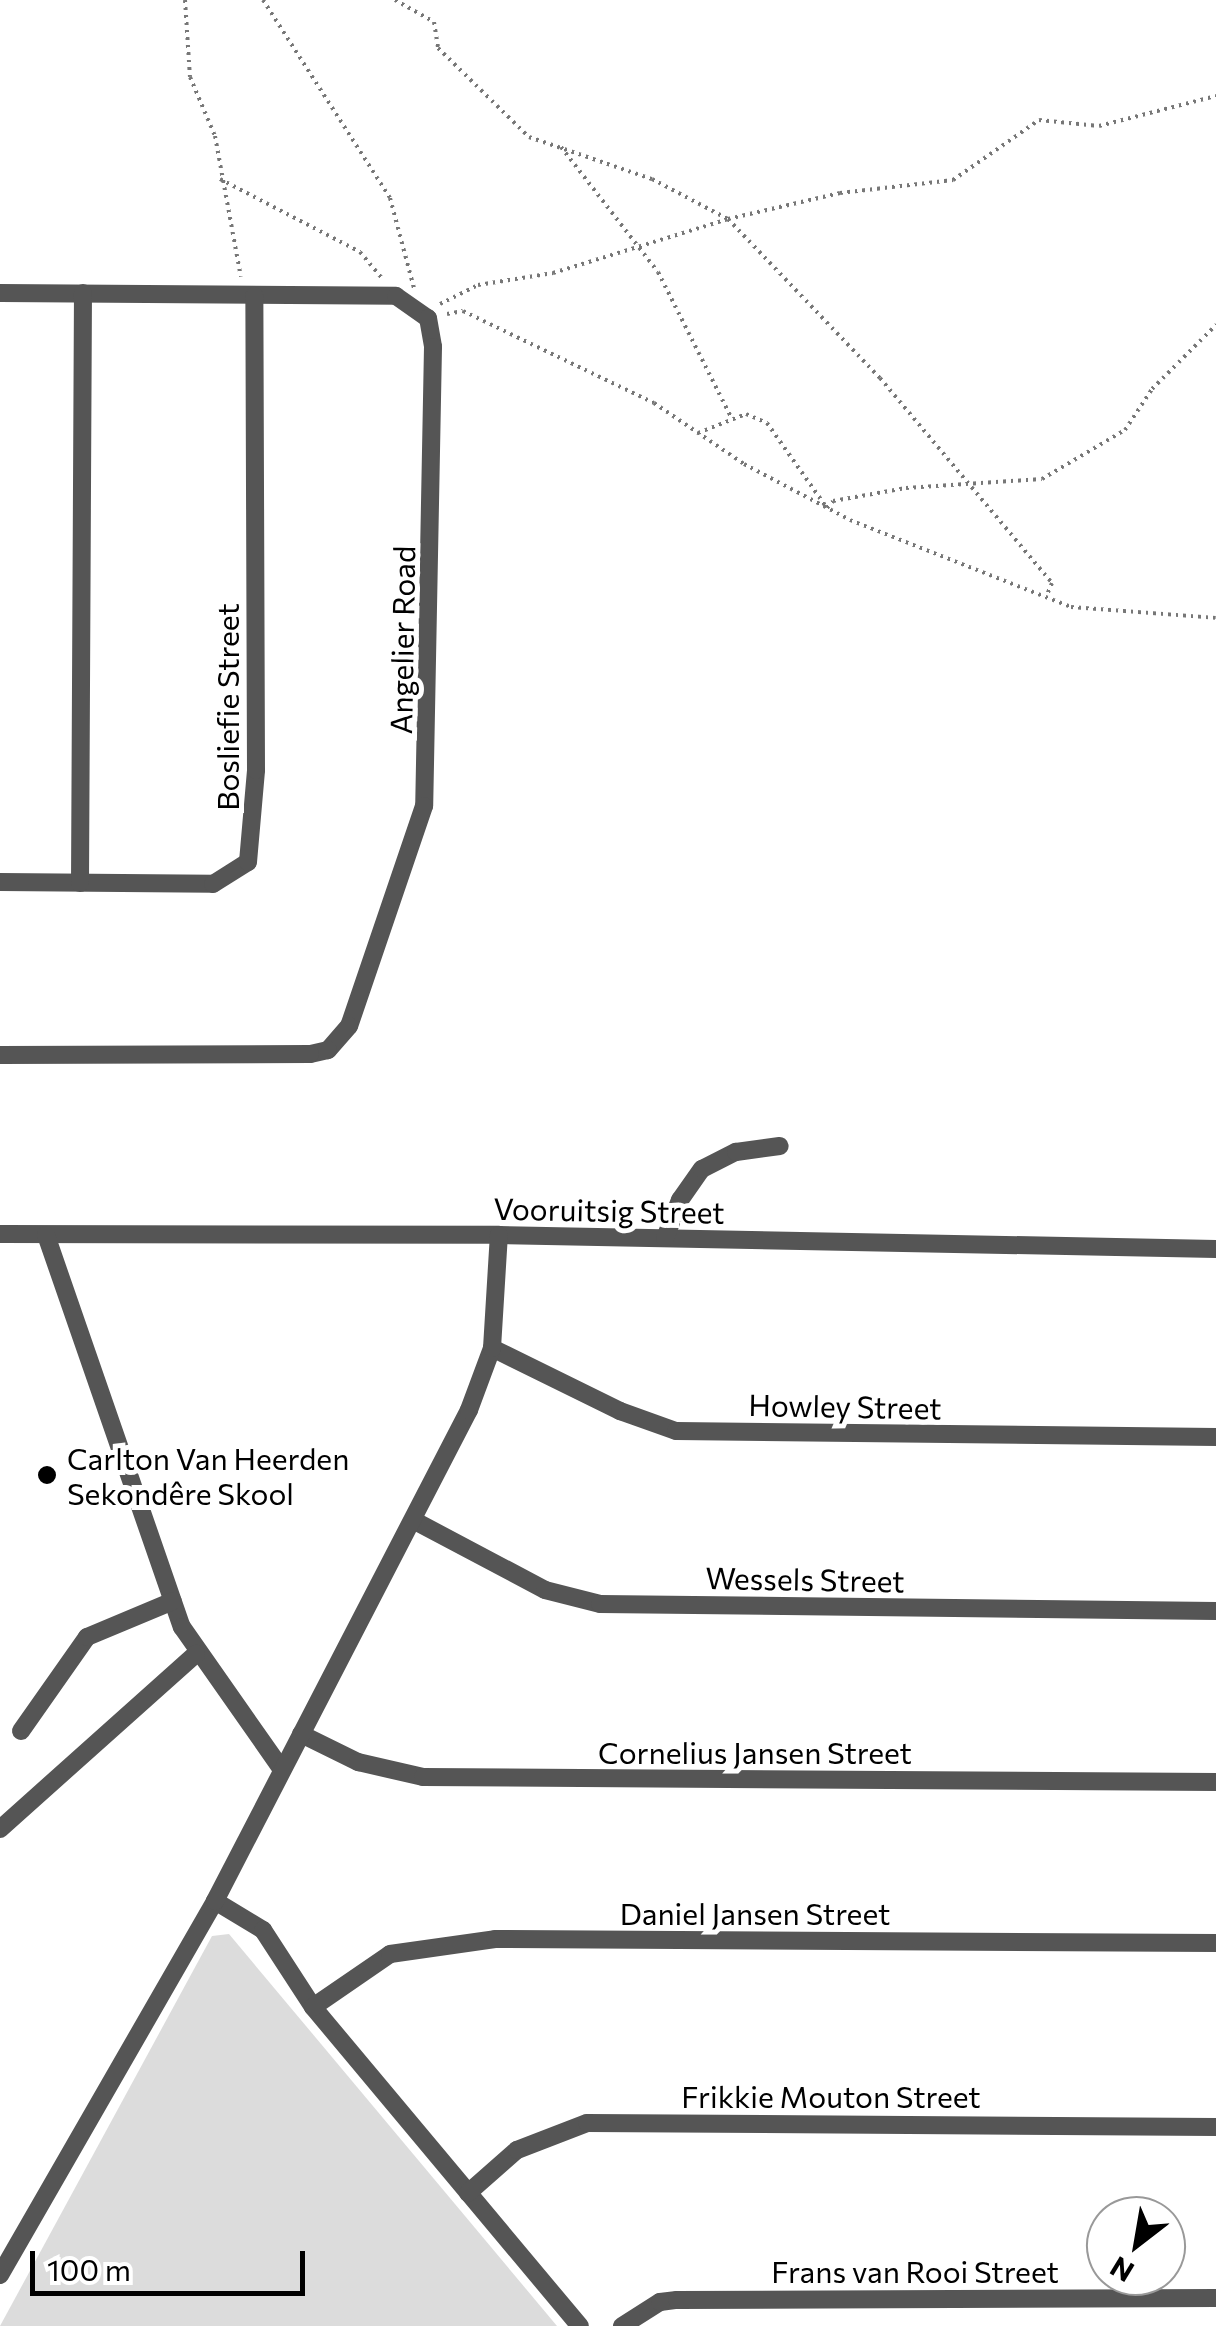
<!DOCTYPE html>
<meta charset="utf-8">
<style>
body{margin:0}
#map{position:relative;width:1216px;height:2326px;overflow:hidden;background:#fff;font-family:Commissioner,sans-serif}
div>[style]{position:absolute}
.green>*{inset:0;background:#dcdcdc}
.path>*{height:4px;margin-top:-2px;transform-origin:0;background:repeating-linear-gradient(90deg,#777 0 2.5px,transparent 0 7.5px)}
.minor>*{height:18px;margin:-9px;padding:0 9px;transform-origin:9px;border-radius:9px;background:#555}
.dots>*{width:28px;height:28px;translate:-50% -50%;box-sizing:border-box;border:5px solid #fff;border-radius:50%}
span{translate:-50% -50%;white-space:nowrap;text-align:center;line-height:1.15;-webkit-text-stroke:10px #fff;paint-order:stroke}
.street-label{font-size:30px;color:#000}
.poi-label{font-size:30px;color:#000}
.left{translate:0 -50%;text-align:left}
.north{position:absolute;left:1086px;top:2196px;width:100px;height:100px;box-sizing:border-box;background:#fff;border:2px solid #999;border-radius:50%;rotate:211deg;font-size:28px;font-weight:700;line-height:40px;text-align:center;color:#000}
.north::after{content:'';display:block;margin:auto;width:35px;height:45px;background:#000;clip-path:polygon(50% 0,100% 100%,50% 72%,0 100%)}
.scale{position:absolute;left:30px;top:2251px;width:275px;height:45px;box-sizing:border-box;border:5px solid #000;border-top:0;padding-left:12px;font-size:30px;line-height:35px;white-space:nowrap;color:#000;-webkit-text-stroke:8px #fff;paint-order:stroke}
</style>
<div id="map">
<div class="green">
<div style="clip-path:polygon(229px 1934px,557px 2326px,0 2326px,212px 1936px)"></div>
</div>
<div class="path">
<div style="left:185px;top:0;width:77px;rotate:86.3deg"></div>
<div style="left:190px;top:77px;width:64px;rotate:67deg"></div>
<div style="left:215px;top:136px;width:143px;rotate:79.6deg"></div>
<div style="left:263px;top:0;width:235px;rotate:57.3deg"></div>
<div style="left:390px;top:198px;width:93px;rotate:75.1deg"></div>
<div style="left:395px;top:0;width:45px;rotate:29.4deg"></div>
<div style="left:434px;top:22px;width:26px;rotate:81deg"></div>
<div style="left:438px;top:48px;width:127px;rotate:44.4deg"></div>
<div style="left:529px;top:137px;width:130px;rotate:18.9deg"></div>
<div style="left:652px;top:179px;width:86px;rotate:27.8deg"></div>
<div style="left:728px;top:219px;width:220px;rotate:46.3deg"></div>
<div style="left:880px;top:378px;width:268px;rotate:50deg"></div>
<div style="left:1052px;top:583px;width:15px;rotate:113deg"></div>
<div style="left:561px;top:147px;width:158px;rotate:52.2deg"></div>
<div style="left:658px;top:272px;width:162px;rotate:63.3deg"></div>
<div style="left:220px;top:179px;width:158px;rotate:27.5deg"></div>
<div style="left:360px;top:252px;width:33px;rotate:50deg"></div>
<div style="left:440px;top:304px;width:42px;rotate:-26.6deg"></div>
<div style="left:478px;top:285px;width:76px;rotate:-9.1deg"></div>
<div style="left:553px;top:273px;width:183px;rotate:-17.1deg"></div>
<div style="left:728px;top:219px;width:115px;rotate:-13.1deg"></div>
<div style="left:840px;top:193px;width:114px;rotate:-6.6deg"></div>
<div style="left:953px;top:180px;width:105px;rotate:-34.9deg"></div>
<div style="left:1039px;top:120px;width:60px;rotate:5.7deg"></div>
<div style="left:1099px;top:126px;width:121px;rotate:-14.4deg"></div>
<div style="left:447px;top:314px;width:16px;rotate:-11deg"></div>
<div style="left:463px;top:311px;width:212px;rotate:25.7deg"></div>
<div style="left:654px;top:403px;width:109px;rotate:34.1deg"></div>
<div style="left:744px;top:464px;width:120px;rotate:27.8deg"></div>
<div style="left:850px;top:520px;width:238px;rotate:21.5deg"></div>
<div style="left:1071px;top:607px;width:145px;rotate:4.3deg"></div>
<div style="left:698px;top:433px;width:52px;rotate:-21.6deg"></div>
<div style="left:746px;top:414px;width:23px;rotate:23deg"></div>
<div style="left:767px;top:423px;width:104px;rotate:54.8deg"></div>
<div style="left:827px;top:508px;width:9px;rotate:-49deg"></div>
<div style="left:833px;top:501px;width:74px;rotate:-10.1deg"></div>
<div style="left:906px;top:488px;width:136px;rotate:-3.8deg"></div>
<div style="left:1042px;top:479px;width:96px;rotate:-30.6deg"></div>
<div style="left:1125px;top:430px;width:49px;rotate:-56.6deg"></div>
<div style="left:1152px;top:389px;width:91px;rotate:-45deg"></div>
</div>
<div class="minor">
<div style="left:0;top:293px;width:396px;rotate:0.4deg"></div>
<div style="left:396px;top:296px;width:39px;rotate:35deg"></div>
<div style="left:428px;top:318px;width:29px;rotate:80deg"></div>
<div style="left:433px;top:347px;width:459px;rotate:91.1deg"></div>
<div style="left:424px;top:806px;width:232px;rotate:108.8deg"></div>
<div style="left:349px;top:1026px;width:32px;rotate:131deg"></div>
<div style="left:328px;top:1050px;width:18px;rotate:167deg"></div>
<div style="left:310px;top:1054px;width:310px;rotate:179.8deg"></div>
<div style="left:0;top:882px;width:213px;rotate:0.5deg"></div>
<div style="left:213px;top:884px;width:41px;rotate:-32.2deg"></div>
<div style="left:248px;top:862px;width:92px;rotate:-85deg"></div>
<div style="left:256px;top:770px;width:474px;rotate:-90.2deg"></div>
<div style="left:80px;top:883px;width:590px;rotate:-89.71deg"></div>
<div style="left:0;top:1234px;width:499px;rotate:0.1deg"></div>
<div style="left:499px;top:1235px;width:717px;rotate:1.12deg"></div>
<div style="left:46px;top:1235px;width:415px;rotate:70.9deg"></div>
<div style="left:182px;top:1627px;width:174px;rotate:55deg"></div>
<div style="left:665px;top:1238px;width:41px;rotate:-68.5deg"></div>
<div style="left:680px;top:1200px;width:38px;rotate:-55deg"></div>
<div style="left:702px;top:1169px;width:38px;rotate:-27deg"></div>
<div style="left:736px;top:1152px;width:44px;rotate:-7.8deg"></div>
<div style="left:492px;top:1348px;width:143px;rotate:26.2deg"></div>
<div style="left:620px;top:1411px;width:59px;rotate:19.7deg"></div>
<div style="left:676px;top:1431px;width:540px;rotate:0.64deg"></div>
<div style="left:413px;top:1520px;width:149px;rotate:27.9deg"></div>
<div style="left:545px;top:1590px;width:57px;rotate:14.3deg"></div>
<div style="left:600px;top:1604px;width:616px;rotate:0.65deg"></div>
<div style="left:21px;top:1731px;width:115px;rotate:-54.9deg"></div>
<div style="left:87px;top:1637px;width:93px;rotate:-22.7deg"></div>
<div style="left:301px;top:1734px;width:64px;rotate:26.2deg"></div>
<div style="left:358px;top:1762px;width:67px;rotate:13deg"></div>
<div style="left:423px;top:1777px;width:793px;rotate:0.36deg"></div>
<div style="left:0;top:1829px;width:263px;rotate:-41.8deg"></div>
<div style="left:215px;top:1901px;width:56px;rotate:31.1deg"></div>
<div style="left:263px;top:1930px;width:92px;rotate:57deg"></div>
<div style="left:313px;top:2007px;width:416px;rotate:50.1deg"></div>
<div style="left:313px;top:2007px;width:93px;rotate:-34.5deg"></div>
<div style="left:390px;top:1954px;width:106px;rotate:-8.1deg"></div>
<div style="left:495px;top:1939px;width:721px;rotate:0.32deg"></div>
<div style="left:468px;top:2193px;width:65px;rotate:-41.3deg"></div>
<div style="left:517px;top:2150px;width:75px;rotate:-21.1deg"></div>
<div style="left:587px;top:2123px;width:629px;rotate:0.36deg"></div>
<div style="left:0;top:2275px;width:431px;rotate:-60.1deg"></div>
<div style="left:215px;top:1901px;width:553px;rotate:-62.65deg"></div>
<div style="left:469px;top:1410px;width:66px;rotate:-69.6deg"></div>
<div style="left:492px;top:1348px;width:113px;rotate:-86.5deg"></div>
<div style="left:622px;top:2326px;width:45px;rotate:-32.3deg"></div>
<div style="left:660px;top:2302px;width:17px;rotate:-7deg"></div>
<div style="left:677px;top:2300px;width:539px;rotate:-0.21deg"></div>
</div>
<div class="dots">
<div style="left:47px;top:1475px;background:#000"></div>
</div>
<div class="street-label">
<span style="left:402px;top:640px;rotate:-89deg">Angelier Road</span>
<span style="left:227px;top:707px;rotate:-90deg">Bosliefie Street</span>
<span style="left:609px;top:1210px;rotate:1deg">Vooruitsig Street</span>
<span style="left:845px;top:1406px;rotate:1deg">Howley Street</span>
<span style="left:805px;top:1579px;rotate:1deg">Wessels Street</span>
<span style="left:755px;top:1752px">Cornelius Jansen Street</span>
<span style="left:755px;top:1913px">Daniel Jansen Street</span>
<span style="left:831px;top:2096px">Frikkie Mouton Street</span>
<span style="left:915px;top:2271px">Frans van Rooi Street</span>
</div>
<div class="poi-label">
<span class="left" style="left:67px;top:1475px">Carlton Van Heerden<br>Sekondêre Skool</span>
</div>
<div class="north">N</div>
<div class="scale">100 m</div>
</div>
